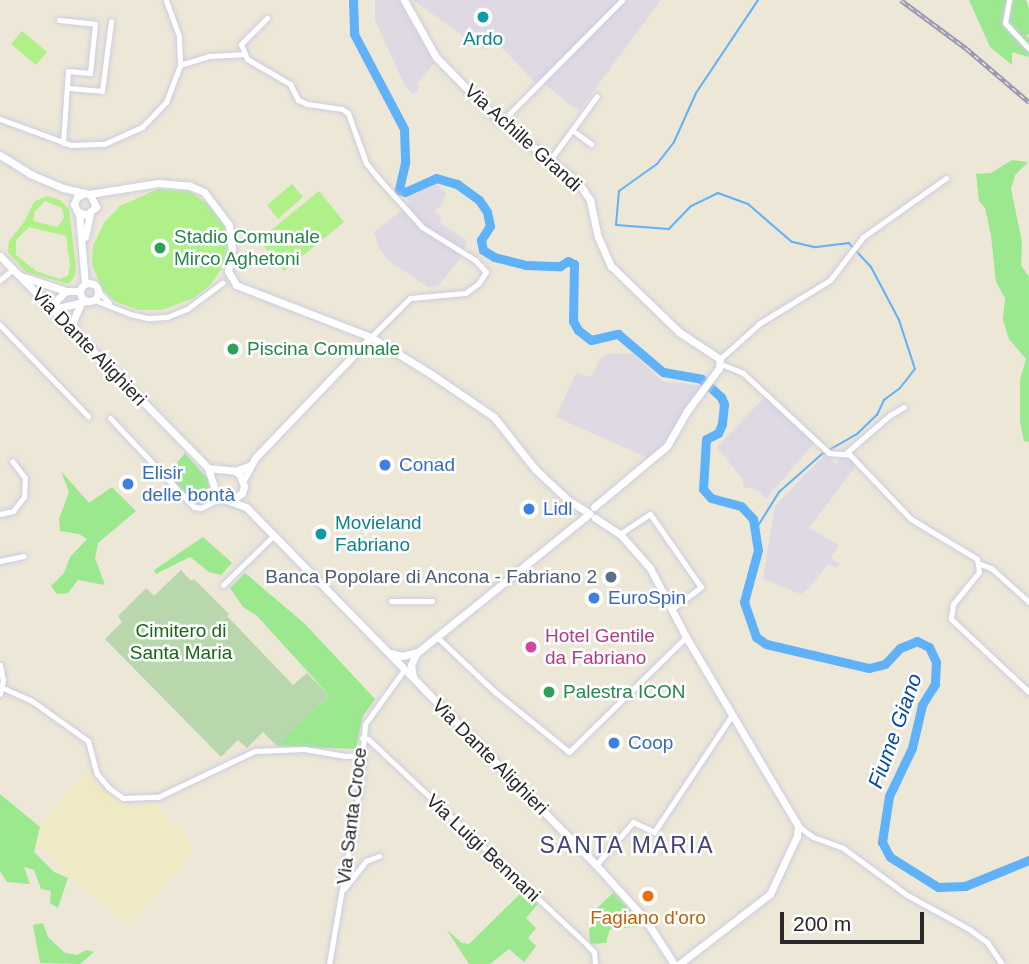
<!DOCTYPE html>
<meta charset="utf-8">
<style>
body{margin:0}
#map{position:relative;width:1029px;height:964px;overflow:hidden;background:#ece7d7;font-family:Arial,sans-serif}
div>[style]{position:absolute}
.industrial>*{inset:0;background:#ded9e3}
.education>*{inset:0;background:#efeac4}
.green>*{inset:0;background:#9be88e}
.cemetery>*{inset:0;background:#b9d7ad}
.pitch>*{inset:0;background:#b0f088}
.stream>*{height:2px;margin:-1px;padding:0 1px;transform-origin:1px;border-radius:1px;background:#5fb1f8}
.river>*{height:9px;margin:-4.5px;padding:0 4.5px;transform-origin:4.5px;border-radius:4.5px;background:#5fb1f8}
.roads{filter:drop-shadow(0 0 2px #cccce2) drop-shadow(0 0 2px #cccce2)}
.street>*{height:5px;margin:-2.5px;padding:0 2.5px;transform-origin:2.5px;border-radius:2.5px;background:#fff}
.secondary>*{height:7px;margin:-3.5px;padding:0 3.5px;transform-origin:3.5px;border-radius:3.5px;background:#fff}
.secondary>.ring{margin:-3.5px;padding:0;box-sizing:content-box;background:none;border:7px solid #fff;border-radius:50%}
.rail>*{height:4.5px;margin-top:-2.25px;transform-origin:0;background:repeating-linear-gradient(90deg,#fff 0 5px,#9b9ab4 0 10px);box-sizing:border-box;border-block:2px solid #9b9ab4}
.dots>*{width:19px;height:19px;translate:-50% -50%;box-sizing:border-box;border:4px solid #fff;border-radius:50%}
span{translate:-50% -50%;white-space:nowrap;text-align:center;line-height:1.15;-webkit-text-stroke:5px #fff;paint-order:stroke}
.culture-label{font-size:19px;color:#0d838f}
.left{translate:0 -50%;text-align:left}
.street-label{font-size:19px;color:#272727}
.leisure-label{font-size:19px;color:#27864d}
.shop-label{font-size:19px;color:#366cbe}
.service-label{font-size:19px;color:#4e5e75}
.right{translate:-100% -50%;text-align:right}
.park-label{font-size:19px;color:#146913}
.hotel-label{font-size:19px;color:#b23c85}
.food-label{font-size:19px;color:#c56008}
.water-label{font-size:21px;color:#024ba1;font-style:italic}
.quarter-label{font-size:23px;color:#45447b;letter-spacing:2px}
.scale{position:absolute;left:780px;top:912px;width:144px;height:32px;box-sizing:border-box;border:4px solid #272727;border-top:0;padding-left:9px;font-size:21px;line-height:24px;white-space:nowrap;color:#272727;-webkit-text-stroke:5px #fff;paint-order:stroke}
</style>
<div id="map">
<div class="industrial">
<div style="clip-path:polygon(375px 0,399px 0,434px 63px,417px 84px,420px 87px,413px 95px,403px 82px,375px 20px)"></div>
<div style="clip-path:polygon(413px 0,661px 0,579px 111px,539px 80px,535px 82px,500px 46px,481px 49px)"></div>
<div style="clip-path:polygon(435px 182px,446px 193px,441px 207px,434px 210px,441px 217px,439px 222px,467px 241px,460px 259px,438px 286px,428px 287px,388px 260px,380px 250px,374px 232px,410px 204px,405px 195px)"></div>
<div style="clip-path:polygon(606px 354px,634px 354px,662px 381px,703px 386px,662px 446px,648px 458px,556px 417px,576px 373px,592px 377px,600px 359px)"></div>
<div style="clip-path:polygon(765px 397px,815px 442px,766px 499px,757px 489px,744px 487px,742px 479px,717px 447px)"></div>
<div style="clip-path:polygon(826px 453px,835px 464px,843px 456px,857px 465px,809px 528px,839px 545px,831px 558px,840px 564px,836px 568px,828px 564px,810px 587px,801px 594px,763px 579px,775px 506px)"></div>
</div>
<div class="education">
<div style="clip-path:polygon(91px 767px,102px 784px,101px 788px,138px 809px,144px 802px,156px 802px,173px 829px,180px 825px,192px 847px,189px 857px,129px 926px,68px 876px,52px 855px,36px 846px,42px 821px)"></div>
</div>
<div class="green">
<div style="clip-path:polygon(969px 0,1026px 0,1029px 9px,1029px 34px,1026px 35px,1029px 38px,1029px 57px,1012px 52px,1012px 65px,990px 47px)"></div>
<div style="clip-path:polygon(1012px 160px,1028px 162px,1015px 175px,1011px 189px,1022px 242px,1021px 265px,1029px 277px,1029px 442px,1024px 441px,1020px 421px,1020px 380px,1026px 359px,1009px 339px,1003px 320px,1005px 298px,996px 282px,991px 235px,985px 208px,979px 201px,976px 174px,991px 173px)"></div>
<div style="clip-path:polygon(185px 453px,208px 479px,210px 495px,199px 504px,194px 503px,167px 474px)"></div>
<div style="clip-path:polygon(61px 471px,89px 503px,112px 487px,136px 511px,98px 543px,95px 558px,105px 585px,78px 580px,68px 593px,57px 594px,51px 586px,64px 573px,70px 557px,87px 539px,79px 534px,60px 531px,59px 519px,69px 492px)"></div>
<div style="clip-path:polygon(203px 537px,232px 563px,221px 575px,209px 572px,190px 557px,156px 574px,154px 570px)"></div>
<div style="clip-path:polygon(245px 573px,304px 623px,375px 699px,363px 716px,356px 749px,277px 746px,329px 695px,257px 616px,243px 607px,230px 588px)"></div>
<div style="clip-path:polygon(0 794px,40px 827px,34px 852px,54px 872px,68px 878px,58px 908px,50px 903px,51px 891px,41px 889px,34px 870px,24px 867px,30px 884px,7px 882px,0 871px)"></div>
<div style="clip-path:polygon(524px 890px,538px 904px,526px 918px,536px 928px,528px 938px,536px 946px,524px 962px,509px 949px,490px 964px,469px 964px,447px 930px,462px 943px,469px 944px)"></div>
<div style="clip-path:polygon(614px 892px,643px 926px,610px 929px,606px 943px,590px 944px,589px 929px,598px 921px,597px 908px)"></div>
<div style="clip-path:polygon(43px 923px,48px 937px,65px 953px,77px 955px,86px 950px,94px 952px,80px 964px,40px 963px,33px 925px)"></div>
</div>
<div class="cemetery">
<div style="clip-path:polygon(181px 570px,191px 581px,194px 579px,229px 614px,227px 616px,293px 685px,307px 673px,329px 695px,277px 746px,263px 732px,247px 748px,238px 740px,221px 757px,105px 639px,122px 622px,118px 616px,146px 588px,154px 596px)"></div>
</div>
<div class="pitch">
<div style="clip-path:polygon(22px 31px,47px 52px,36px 65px,11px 44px)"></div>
<div style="clip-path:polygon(292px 184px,303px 197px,278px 219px,267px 205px)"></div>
<div style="clip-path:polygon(158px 189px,188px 191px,213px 207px,224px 223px,228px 250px,222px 268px,211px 284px,194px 298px,162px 310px,139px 310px,116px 302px,102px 289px,92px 264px,93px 246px,105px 221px,120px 206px)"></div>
<div style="clip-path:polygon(319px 191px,344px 222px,284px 271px,259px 240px)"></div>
<div style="clip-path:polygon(evenodd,47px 196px,60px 200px,69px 209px,76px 268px,74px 278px,68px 284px,26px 272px,8px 252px,9px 241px,24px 222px,34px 202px,47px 196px,45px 201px,62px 208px,64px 218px,58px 227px,33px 221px,35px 211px,45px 201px,47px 196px,29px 227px,66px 236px,70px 266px,68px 276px,59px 279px,36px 271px,16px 255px,16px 240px,29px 227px)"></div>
</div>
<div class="stream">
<div style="left:756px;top:529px;width:44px;rotate:-58.1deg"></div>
<div style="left:779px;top:492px;width:57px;rotate:-41.5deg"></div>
<div style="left:822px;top:454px;width:40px;rotate:-29.7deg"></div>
<div style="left:857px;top:434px;width:28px;rotate:-44deg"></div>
<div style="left:877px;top:415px;width:17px;rotate:-65deg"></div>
<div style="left:884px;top:400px;width:20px;rotate:-37deg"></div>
<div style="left:900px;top:388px;width:24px;rotate:-52deg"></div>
<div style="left:915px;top:369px;width:52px;rotate:-108.1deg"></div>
<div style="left:899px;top:320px;width:60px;rotate:-117.8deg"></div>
<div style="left:871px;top:267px;width:33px;rotate:-133deg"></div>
<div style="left:849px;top:243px;width:35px;rotate:173deg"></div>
<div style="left:814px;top:247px;width:23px;rotate:-167deg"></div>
<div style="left:792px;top:242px;width:58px;rotate:-139.2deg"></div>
<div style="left:748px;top:204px;width:32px;rotate:-160deg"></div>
<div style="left:718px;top:193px;width:30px;rotate:154deg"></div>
<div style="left:691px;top:206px;width:32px;rotate:134deg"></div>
<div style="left:669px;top:229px;width:53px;rotate:-175.7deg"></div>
<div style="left:616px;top:225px;width:34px;rotate:-85deg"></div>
<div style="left:619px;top:191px;width:47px;rotate:-35.4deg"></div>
<div style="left:657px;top:164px;width:28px;rotate:-52deg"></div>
<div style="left:674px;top:142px;width:54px;rotate:-65.8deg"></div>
<div style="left:696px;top:93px;width:112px;rotate:-56.3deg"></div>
</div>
<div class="river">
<div style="left:353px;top:0;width:34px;rotate:88deg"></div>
<div style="left:354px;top:34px;width:107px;rotate:62.2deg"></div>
<div style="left:404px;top:129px;width:34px;rotate:88deg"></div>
<div style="left:405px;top:163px;width:28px;rotate:103deg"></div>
<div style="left:399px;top:190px;width:6px;rotate:18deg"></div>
<div style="left:405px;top:192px;width:34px;rotate:-24deg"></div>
<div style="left:436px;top:178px;width:22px;rotate:16deg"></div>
<div style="left:457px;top:184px;width:27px;rotate:36deg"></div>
<div style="left:479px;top:200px;width:14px;rotate:56deg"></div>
<div style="left:487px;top:212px;width:14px;rotate:78deg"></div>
<div style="left:490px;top:226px;width:17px;rotate:123deg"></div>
<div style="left:481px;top:240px;width:10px;rotate:79deg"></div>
<div style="left:483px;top:250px;width:13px;rotate:32deg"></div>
<div style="left:494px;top:257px;width:32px;rotate:14deg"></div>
<div style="left:525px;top:265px;width:35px;rotate:2deg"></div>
<div style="left:560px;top:266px;width:9px;rotate:-32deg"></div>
<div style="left:568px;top:261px;width:7px;rotate:27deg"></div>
<div style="left:574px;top:264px;width:57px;rotate:91deg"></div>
<div style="left:573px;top:321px;width:10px;rotate:61deg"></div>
<div style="left:578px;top:330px;width:16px;rotate:38deg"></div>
<div style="left:591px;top:340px;width:28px;rotate:-13deg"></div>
<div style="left:618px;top:334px;width:59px;rotate:40.2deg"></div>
<div style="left:663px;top:372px;width:39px;rotate:10deg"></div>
<div style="left:701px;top:379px;width:27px;rotate:42deg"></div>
<div style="left:721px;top:397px;width:8px;rotate:67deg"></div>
<div style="left:724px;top:404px;width:20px;rotate:96deg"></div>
<div style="left:722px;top:424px;width:10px;rotate:114deg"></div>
<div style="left:718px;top:433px;width:13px;rotate:153deg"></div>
<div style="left:706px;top:439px;width:50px;rotate:93.4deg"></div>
<div style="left:703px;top:489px;width:12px;rotate:48deg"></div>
<div style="left:711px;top:498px;width:31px;rotate:15deg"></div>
<div style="left:741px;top:506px;width:18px;rotate:47deg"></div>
<div style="left:753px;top:519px;width:31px;rotate:81deg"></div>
<div style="left:758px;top:550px;width:54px;rotate:105.1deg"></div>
<div style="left:744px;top:602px;width:37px;rotate:71deg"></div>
<div style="left:756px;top:637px;width:12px;rotate:35deg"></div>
<div style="left:766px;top:644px;width:106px;rotate:13.1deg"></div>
<div style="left:869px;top:668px;width:16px;rotate:-14deg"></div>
<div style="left:885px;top:664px;width:22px;rotate:-47deg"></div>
<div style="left:900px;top:648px;width:18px;rotate:-22deg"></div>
<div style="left:917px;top:641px;width:13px;rotate:27deg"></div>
<div style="left:929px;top:647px;width:17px;rotate:65deg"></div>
<div style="left:936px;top:662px;width:22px;rotate:93deg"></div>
<div style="left:935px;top:684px;width:25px;rotate:122deg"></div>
<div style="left:922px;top:705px;width:44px;rotate:103.1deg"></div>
<div style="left:912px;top:748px;width:53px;rotate:115.6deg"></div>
<div style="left:889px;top:796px;width:47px;rotate:98.7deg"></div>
<div style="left:882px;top:842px;width:17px;rotate:62deg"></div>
<div style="left:890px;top:857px;width:57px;rotate:32deg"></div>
<div style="left:938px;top:887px;width:27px;rotate:-2deg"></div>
<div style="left:965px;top:886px;width:69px;rotate:-22.1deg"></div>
</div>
<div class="roads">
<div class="street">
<div style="left:1009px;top:0;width:23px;rotate:100deg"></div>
<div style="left:1005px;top:23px;width:35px;rotate:47deg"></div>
<div style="left:267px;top:18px;width:37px;rotate:135deg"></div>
<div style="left:241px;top:44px;width:16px;rotate:68deg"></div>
<div style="left:247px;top:59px;width:50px;rotate:30.2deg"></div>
<div style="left:290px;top:84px;width:18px;rotate:63deg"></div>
<div style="left:298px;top:100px;width:10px;rotate:24deg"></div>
<div style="left:307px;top:104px;width:35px;rotate:8deg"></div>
<div style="left:342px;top:109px;width:7px;rotate:34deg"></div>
<div style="left:348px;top:113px;width:53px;rotate:70.2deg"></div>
<div style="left:366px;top:163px;width:21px;rotate:51deg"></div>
<div style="left:379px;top:179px;width:64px;rotate:48.1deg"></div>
<div style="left:422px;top:227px;width:62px;rotate:31.9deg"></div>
<div style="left:475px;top:260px;width:16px;rotate:47deg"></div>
<div style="left:486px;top:272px;width:14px;rotate:124deg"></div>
<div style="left:478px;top:284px;width:16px;rotate:145deg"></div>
<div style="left:465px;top:293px;width:55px;rotate:174.8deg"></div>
<div style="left:410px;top:298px;width:55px;rotate:135deg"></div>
<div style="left:59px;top:20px;width:36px;rotate:6deg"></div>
<div style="left:95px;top:24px;width:49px;rotate:95.8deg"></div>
<div style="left:90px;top:73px;width:22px;rotate:-175deg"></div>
<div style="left:68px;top:71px;width:72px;rotate:94deg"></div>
<div style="left:180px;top:65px;width:30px;rotate:-17deg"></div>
<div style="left:209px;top:56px;width:34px;rotate:-3deg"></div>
<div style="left:69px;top:88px;width:33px;rotate:5deg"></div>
<div style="left:102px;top:91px;width:70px;rotate:-82.6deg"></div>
<div style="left:0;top:119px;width:76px;rotate:20.1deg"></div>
<div style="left:71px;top:145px;width:33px;rotate:-2deg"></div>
<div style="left:104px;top:144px;width:42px;rotate:-24.1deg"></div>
<div style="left:142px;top:127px;width:35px;rotate:-46deg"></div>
<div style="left:166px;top:102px;width:40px;rotate:-69deg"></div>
<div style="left:180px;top:65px;width:29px;rotate:-92deg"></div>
<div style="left:179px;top:36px;width:38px;rotate:-110deg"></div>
<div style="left:501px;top:122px;width:172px;rotate:-45.2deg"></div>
<div style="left:572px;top:130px;width:24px;rotate:36deg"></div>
<div style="left:550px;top:160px;width:79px;rotate:-53.7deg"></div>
<div style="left:0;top:280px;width:17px;rotate:-40deg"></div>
<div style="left:98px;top:291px;width:16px;rotate:47deg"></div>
<div style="left:94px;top:300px;width:39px;rotate:21deg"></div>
<div style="left:130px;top:314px;width:18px;rotate:13deg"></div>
<div style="left:148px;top:318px;width:19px;rotate:-3deg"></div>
<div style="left:167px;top:317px;width:22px;rotate:-22deg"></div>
<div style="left:187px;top:309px;width:44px;rotate:-36.6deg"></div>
<div style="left:0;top:325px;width:127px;rotate:46deg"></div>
<div style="left:720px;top:359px;width:54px;rotate:-42deg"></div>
<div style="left:760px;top:323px;width:82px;rotate:-31.6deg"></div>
<div style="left:830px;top:280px;width:54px;rotate:-52.5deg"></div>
<div style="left:863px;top:237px;width:102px;rotate:-35.4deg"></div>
<div style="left:721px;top:364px;width:24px;rotate:22deg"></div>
<div style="left:743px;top:373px;width:117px;rotate:42.9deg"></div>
<div style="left:829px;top:453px;width:21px;rotate:5deg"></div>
<div style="left:850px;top:455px;width:88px;rotate:46.4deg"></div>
<div style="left:911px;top:519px;width:77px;rotate:31.2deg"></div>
<div style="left:977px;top:559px;width:13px;rotate:81deg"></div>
<div style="left:979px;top:572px;width:41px;rotate:129.1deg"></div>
<div style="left:953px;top:604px;width:15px;rotate:98deg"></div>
<div style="left:951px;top:619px;width:107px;rotate:43.1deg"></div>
<div style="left:110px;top:418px;width:122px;rotate:46.7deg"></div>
<div style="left:194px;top:507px;width:7px;rotate:8deg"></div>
<div style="left:201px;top:508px;width:22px;rotate:-27deg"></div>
<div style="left:846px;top:453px;width:58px;rotate:-40.8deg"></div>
<div style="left:890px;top:415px;width:16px;rotate:-30deg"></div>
<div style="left:0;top:514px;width:13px;rotate:-13deg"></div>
<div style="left:13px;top:511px;width:18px;rotate:-52deg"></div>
<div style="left:24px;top:497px;width:19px;rotate:-87deg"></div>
<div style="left:25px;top:478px;width:21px;rotate:-127deg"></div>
<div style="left:620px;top:534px;width:36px;rotate:-34deg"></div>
<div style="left:650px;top:514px;width:89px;rotate:55.1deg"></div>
<div style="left:701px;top:587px;width:36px;rotate:143deg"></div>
<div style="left:0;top:561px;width:24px;rotate:-12deg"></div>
<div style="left:980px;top:564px;width:12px;rotate:20deg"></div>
<div style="left:991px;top:568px;width:51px;rotate:41.8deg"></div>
<div style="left:223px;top:585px;width:71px;rotate:-44.4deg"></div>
<div style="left:391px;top:601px;width:41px"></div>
<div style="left:437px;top:637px;width:80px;rotate:43.5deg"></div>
<div style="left:495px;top:692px;width:95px;rotate:39deg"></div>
<div style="left:569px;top:752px;width:164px;rotate:-44.5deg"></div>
<div style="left:0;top:665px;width:15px;rotate:79deg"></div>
<div style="left:3px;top:680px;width:14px;rotate:102deg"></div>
<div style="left:3px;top:688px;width:32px;rotate:24deg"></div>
<div style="left:32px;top:701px;width:69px;rotate:35.5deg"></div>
<div style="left:88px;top:741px;width:34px;rotate:75deg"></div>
<div style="left:97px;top:774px;width:18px;rotate:49deg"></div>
<div style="left:109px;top:788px;width:17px;rotate:36deg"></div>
<div style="left:123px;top:798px;width:35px;rotate:-2deg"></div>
<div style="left:158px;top:797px;width:107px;rotate:-25.4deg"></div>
<div style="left:255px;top:751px;width:49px;rotate:-2.3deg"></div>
<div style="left:304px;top:749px;width:42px;rotate:9.7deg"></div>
<div style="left:345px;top:756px;width:17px;rotate:-3deg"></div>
<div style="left:362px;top:738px;width:6px;rotate:9deg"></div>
<div style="left:368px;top:739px;width:301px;rotate:43.2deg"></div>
<div style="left:587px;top:945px;width:10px;rotate:45deg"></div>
<div style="left:594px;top:952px;width:12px;rotate:85deg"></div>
<div style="left:798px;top:826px;width:19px;rotate:36deg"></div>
<div style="left:813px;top:837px;width:32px;rotate:20deg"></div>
<div style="left:843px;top:848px;width:79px;rotate:36.3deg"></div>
<div style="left:907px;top:895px;width:71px;rotate:28.7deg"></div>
<div style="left:969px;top:929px;width:22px;rotate:36deg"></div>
<div style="left:987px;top:942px;width:27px;rotate:56deg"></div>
<div style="left:596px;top:865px;width:57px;rotate:-49.3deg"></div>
<div style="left:633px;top:822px;width:23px;rotate:25deg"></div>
<div style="left:654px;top:832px;width:141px;rotate:-56.3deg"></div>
<div style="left:344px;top:889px;width:36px;rotate:-52deg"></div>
<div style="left:366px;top:861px;width:14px;rotate:-21deg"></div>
<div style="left:329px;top:964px;width:182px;rotate:-80.2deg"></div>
<div style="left:360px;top:785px;width:61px;rotate:-85.3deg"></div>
<div style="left:365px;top:724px;width:67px;rotate:-54.2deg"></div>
</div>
<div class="secondary">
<div style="left:404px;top:0;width:65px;rotate:60.7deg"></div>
<div style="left:436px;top:57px;width:49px;rotate:45.8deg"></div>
<div style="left:470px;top:92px;width:43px;rotate:44.1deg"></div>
<div style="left:501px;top:122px;width:98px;rotate:37.9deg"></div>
<div style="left:578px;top:182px;width:22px;rotate:56deg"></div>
<div style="left:590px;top:200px;width:38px;rotate:78deg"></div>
<div style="left:598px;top:237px;width:32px;rotate:66deg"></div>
<div style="left:611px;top:266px;width:95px;rotate:44.1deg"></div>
<div style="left:679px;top:332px;width:49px;rotate:33.4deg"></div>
<div style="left:720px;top:359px;width:9px;rotate:96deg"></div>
<div style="left:719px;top:368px;width:54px;rotate:126.7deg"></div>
<div style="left:687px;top:411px;width:40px;rotate:119.7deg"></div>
<div style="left:667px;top:446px;width:95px;rotate:140.1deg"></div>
<div style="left:0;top:155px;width:36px;rotate:32deg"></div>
<div style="left:30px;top:174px;width:36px;rotate:23deg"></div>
<div style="left:63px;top:188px;width:27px;rotate:13deg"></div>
<div style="left:89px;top:194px;width:70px;rotate:-9.1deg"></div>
<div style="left:158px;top:183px;width:32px;rotate:5deg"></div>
<div style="left:190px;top:186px;width:15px;rotate:23deg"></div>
<div style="left:204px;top:192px;width:41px;rotate:52.9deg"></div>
<div style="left:229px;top:225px;width:24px;rotate:83deg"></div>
<div style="left:232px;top:249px;width:22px;rotate:100deg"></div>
<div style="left:228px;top:271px;width:16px;rotate:60deg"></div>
<div style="left:236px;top:285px;width:145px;rotate:21.1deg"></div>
<div style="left:371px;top:337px;width:70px;rotate:31.7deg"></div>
<div style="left:431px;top:374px;width:76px;rotate:34.3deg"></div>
<div style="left:494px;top:417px;width:66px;rotate:51.7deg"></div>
<div style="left:535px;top:469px;width:45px;rotate:43.2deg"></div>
<div style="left:568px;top:500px;width:25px;rotate:32deg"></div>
<div style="left:85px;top:193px;width:9px;rotate:153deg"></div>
<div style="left:77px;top:197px;width:8px;rotate:113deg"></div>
<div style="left:74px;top:204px;width:8px;rotate:67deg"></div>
<div style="left:77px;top:211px;width:10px;rotate:24deg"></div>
<div style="left:86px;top:215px;width:13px;rotate:-39deg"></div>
<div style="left:96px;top:207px;width:14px;rotate:-115deg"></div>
<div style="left:79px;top:213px;width:71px;rotate:85.2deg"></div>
<div style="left:85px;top:237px;width:24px;rotate:-78deg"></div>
<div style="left:0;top:256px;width:297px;rotate:45.5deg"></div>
<div style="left:208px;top:468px;width:26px;rotate:72deg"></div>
<div style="left:216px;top:493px;width:7px;rotate:45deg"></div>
<div style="left:221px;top:498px;width:27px;rotate:20deg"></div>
<div style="left:246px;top:507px;width:501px;rotate:45.65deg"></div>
<div style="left:596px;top:865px;width:73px;rotate:47.8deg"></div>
<div style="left:645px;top:919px;width:54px;rotate:57.2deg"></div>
<div style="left:21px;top:276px;width:47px;rotate:18.4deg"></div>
<div style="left:66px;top:291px;width:14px"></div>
<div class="ring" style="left:80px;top:283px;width:11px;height:11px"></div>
<div style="left:53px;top:309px;width:36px;rotate:-13deg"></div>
<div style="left:53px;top:309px;width:9px;rotate:-69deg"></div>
<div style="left:56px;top:301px;width:14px;rotate:-45deg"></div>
<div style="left:74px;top:331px;width:10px;rotate:-96deg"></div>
<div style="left:73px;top:321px;width:17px;rotate:-66deg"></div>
<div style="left:208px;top:468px;width:27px;rotate:6deg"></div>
<div style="left:235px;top:471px;width:15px;rotate:-20deg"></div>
<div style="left:243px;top:480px;width:26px;rotate:-61deg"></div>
<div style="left:256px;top:457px;width:166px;rotate:-46.2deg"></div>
<div style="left:233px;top:500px;width:11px;rotate:-38deg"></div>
<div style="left:242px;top:493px;width:7px;rotate:-74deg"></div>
<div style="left:244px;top:486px;width:12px;rotate:-110deg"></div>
<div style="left:240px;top:475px;width:6px;rotate:-141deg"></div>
<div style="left:595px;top:518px;width:30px;rotate:33deg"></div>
<div style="left:620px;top:534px;width:45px;rotate:48.6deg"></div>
<div style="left:650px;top:568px;width:78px;rotate:62.4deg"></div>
<div style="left:686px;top:637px;width:220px;rotate:59.3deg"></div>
<div style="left:798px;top:826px;width:10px;rotate:96deg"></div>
<div style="left:797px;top:836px;width:64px;rotate:115deg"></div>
<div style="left:770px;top:894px;width:115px;rotate:142.4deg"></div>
<div style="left:391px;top:653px;width:11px;rotate:15deg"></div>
<div style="left:402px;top:656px;width:16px;rotate:-14deg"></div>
<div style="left:418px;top:652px;width:220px;rotate:-38.9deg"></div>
<div style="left:413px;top:677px;width:12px;rotate:-99deg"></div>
<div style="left:411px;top:665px;width:14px;rotate:-65deg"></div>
</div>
</div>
<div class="rail">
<div style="left:901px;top:0;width:82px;rotate:36.6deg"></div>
<div style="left:967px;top:49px;width:82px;rotate:40.5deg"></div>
</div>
<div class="dots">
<div style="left:483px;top:17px;background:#0f9aa8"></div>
<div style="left:160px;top:248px;background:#2e9e5b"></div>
<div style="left:233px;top:349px;background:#2e9e5b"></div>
<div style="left:385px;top:465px;background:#3f7fe0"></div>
<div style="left:128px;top:484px;background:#3f7fe0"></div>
<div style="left:529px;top:509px;background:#3f7fe0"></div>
<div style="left:321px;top:534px;background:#0f9aa8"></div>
<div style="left:611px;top:577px;background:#5c6f8a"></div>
<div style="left:594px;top:598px;background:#3f7fe0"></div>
<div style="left:531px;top:647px;background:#d1479c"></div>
<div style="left:549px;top:692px;background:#2e9e5b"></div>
<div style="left:614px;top:743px;background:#3f7fe0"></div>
<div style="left:648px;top:896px;background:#e8710a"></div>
</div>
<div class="culture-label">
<span style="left:483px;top:39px">Ardo</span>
<span class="left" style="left:335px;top:534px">Movieland<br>Fabriano</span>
</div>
<div class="street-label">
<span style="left:523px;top:138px;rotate:42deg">Via Achille Grandi</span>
<span style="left:89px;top:347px;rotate:46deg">Via Dante Alighieri</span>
<span style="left:490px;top:757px;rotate:45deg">Via Dante Alighieri</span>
<span style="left:352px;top:816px;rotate:-83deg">Via Santa Croce</span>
<span style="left:483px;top:848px;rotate:43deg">Via Luigi Bennani</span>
</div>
<div class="leisure-label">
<span class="left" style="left:174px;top:248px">Stadio Comunale<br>Mirco Aghetoni</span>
<span class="left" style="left:247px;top:349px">Piscina Comunale</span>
<span class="left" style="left:563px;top:692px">Palestra ICON</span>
</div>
<div class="shop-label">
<span class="left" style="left:399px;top:465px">Conad</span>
<span class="left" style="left:142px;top:484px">Elisir<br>delle bontà</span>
<span class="left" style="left:543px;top:509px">Lidl</span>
<span class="left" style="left:608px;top:598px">EuroSpin</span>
<span class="left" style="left:628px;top:743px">Coop</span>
</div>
<div class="service-label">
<span class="right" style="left:597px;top:577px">Banca Popolare di Ancona - Fabriano 2</span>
</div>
<div class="park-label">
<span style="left:181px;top:642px">Cimitero di<br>Santa Maria</span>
</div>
<div class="hotel-label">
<span class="left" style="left:545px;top:647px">Hotel Gentile<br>da Fabriano</span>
</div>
<div class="food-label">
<span style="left:648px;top:918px">Fagiano d'oro</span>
</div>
<div class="water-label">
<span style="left:895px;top:731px;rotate:-70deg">Fiume Giano</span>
</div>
<div class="quarter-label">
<span style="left:627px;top:845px">SANTA MARIA</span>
</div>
<div class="scale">200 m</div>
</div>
